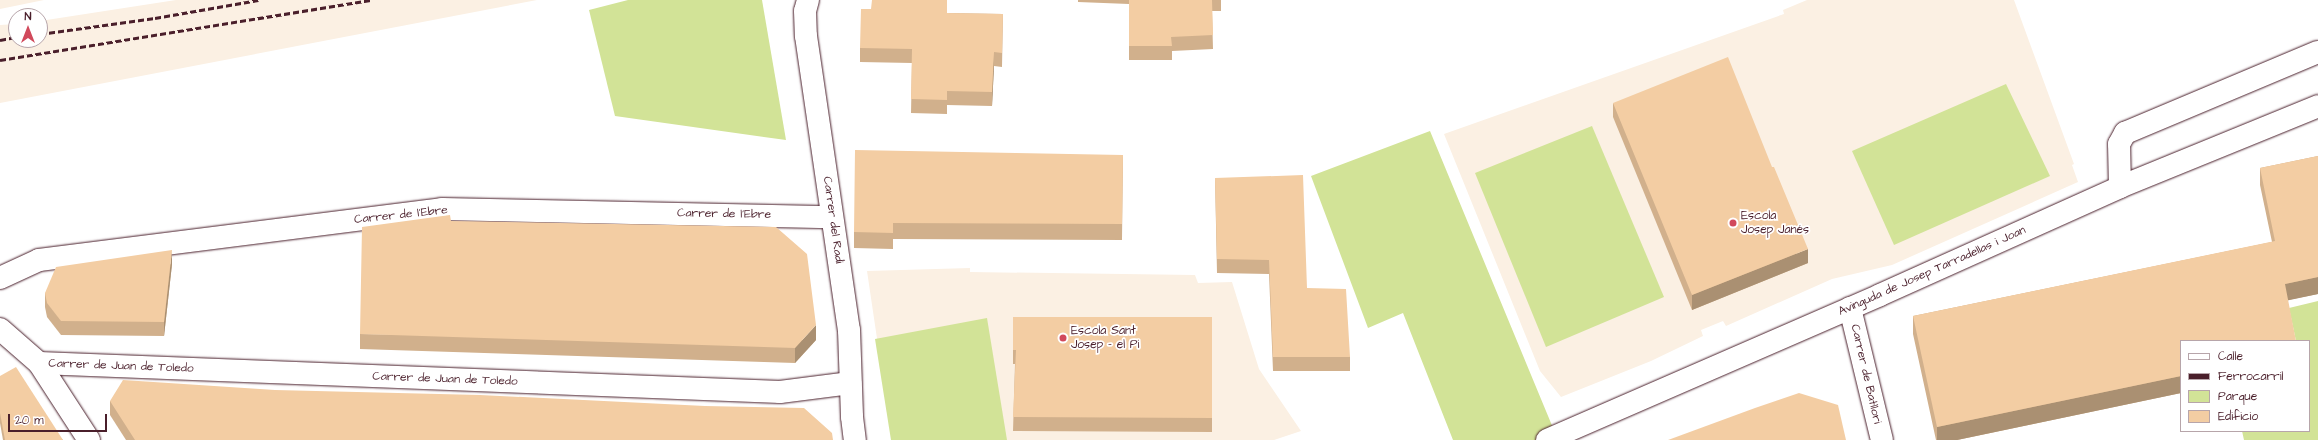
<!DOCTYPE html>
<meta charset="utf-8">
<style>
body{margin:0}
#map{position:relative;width:2318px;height:440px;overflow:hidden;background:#fff;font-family:"Architects Daughter",sans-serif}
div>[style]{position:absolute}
.built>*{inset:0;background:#fbf0e3}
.green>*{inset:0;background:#d2e397}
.roads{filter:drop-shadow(0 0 1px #4a1f2b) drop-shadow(0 0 1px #4a1f2b)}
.pedestrian>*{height:22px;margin:-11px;padding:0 11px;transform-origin:11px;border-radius:11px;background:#fff}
.minor>*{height:22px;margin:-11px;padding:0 11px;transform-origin:11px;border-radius:11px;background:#fff}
.rail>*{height:3px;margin-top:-1.5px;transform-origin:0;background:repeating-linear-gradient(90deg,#4a1f2b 0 6px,transparent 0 9px)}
.wall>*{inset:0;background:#d1b08c}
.shaded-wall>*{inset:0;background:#aa9072}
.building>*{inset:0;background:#f3cda3}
.dots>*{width:11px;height:11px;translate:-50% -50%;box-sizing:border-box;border:2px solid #fff;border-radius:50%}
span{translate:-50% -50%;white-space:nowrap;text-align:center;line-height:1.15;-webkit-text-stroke:3.5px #fff;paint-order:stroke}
.street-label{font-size:12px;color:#4a1f2b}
.poi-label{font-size:12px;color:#4a1f2b}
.left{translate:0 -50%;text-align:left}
.legend{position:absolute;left:2180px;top:340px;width:130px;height:92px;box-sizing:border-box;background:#fff;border:1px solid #b7a5aa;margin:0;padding:5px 7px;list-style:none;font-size:12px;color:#4a1f2b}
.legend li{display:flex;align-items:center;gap:8px;height:20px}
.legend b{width:20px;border:1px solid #b7a5aa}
.north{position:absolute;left:8px;top:8px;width:40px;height:40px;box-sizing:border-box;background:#fff;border:1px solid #b7a5aa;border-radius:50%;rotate:0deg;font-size:11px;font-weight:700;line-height:16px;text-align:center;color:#4a1f2b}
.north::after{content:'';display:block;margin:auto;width:14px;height:18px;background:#d1495b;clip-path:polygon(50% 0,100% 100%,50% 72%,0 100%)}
.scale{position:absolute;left:8px;top:414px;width:99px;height:18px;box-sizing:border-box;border:2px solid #4a1f2b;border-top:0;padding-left:5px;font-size:12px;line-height:14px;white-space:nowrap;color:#4a1f2b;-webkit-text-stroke:3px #fff;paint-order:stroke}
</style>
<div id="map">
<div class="built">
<div style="clip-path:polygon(0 0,44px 0,0 9px)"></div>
<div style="clip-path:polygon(176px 0,537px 0,0 103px,0 25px,16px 24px,16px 40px,40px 40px,40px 21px)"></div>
<div style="clip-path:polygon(1807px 0,2014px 0,2074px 164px,2072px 165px,2078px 182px,1892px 265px,1832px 279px,1726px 326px,1723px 321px,1701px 330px,1703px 336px,1651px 361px,1561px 397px,1540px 371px,1444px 134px,1784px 14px,1783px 10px)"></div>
<div style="clip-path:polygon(970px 268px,970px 272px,1195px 275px,1198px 283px,1232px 282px,1259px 369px,1301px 431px,1274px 440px,892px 440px,867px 271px)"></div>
</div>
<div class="green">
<div style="clip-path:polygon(628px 0,762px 0,786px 140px,615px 116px,589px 10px)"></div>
<div style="clip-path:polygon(2006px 84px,2050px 176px,1894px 245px,1852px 151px)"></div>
<div style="clip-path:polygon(1592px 126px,1664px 297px,1546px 347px,1475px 173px)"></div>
<div style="clip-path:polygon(1430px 131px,1558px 440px,1453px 440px,1403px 313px,1368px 328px,1311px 176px)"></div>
<div style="clip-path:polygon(2318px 301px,2318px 440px,2244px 440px,2242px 431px,2309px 431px,2309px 341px,2296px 341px,2289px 308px)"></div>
<div style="clip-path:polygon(987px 318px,1007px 440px,891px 440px,875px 339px)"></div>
</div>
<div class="roads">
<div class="pedestrian">
<div style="left:442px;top:209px;width:390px;rotate:1.2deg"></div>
</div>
<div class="minor">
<div style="left:808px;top:0;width:11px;rotate:105deg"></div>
<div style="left:805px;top:11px;width:25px;rotate:88deg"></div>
<div style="left:806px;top:36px;width:297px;rotate:81.7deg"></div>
<div style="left:849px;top:330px;width:87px;rotate:88deg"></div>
<div style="left:852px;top:417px;width:23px;rotate:83deg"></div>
<div style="left:2120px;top:187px;width:43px;rotate:-91.3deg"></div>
<div style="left:2119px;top:144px;width:13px;rotate:-61deg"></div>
<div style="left:2125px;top:133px;width:209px;rotate:-22.8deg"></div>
<div style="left:0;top:278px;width:43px;rotate:-24.8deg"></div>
<div style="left:39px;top:260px;width:406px;rotate:-7.2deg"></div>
<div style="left:1850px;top:308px;width:136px;rotate:76.4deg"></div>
<div style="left:0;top:329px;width:52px;rotate:41.1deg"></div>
<div style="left:39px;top:363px;width:92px;rotate:57deg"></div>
<div style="left:39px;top:363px;width:742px;rotate:2.24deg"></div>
<div style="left:780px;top:392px;width:71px;rotate:-7.3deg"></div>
<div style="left:1547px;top:440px;width:363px;rotate:-23.5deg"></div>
<div style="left:1880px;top:295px;width:263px;rotate:-24.2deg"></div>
<div style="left:2120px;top:187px;width:214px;rotate:-22.2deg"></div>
</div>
</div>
<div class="rail">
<div style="left:40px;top:34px;width:116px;rotate:-7.9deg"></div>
<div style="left:155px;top:18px;width:105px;rotate:-9.9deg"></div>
<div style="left:0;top:40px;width:16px;rotate:-11deg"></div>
<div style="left:0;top:60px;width:377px;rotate:-9.2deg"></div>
</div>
<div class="wall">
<div style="clip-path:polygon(1078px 0,1221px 0,1221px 11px,1212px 11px,1213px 49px,1172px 51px,1172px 60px,1129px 60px,1129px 4px,1078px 2px)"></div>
<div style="clip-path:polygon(947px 13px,1003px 14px,1002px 67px,994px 66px,992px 106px,947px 105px,947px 114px,911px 113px,912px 63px,860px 62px,860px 48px)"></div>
<div style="clip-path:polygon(1613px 103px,1808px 263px,1692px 310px,1613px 117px)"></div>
<div style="clip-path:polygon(1123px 155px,1122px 240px,893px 239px,893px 249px,854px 248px,854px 232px)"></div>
<div style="clip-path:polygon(2318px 156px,2318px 294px,2288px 300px,2181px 341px,2181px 393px,1957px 440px,1936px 440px,1913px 334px,1913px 316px,2272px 242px,2260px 185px,2260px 168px)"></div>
<div style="clip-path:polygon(1215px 178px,1307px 288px,1350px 357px,1350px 371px,1273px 371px,1269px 274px,1217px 273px)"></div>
<div style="clip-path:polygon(172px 264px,164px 336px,61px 335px,47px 317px,45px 307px,45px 293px)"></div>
<div style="clip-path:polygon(1013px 317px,1212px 317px,1212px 432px,1013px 431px,1015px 364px,1013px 364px)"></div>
<div style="clip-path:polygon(360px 334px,816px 340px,795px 363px,360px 349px)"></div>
<div style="clip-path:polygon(0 376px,63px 440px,3px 440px,0 423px)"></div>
<div style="clip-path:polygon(110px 401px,833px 440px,126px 440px,110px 415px)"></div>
</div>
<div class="shaded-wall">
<div style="clip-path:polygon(994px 52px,994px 66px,992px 106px,992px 92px)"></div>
<div style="clip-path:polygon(1808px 249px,1808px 263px,1692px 310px,1692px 295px)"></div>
<div style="clip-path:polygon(172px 250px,172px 264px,164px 336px,164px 322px)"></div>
<div style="clip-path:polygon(2318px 277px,2318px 294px,2285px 301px,2285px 284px)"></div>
<div style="clip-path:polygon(816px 325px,816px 340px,795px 363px,795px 348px)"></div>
<div style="clip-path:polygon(2181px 376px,2181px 393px,1957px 440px,1937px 440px,1937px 427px)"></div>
</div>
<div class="building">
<div style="clip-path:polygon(872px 0,947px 0,947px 13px,1003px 14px,1002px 53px,994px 52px,992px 92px,947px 91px,947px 100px,911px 99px,912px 49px,860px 48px,861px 9px,871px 9px)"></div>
<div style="clip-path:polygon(1129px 0,1212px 0,1213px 35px,1171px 37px,1172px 46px,1129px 46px)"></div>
<div style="clip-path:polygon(1728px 57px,1772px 167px,1774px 167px,1808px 249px,1692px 295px,1613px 103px)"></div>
<div style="clip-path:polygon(855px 150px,1123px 155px,1122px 224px,893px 223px,893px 233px,854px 232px)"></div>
<div style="clip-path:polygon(2318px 156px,2318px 277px,2285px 284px,2296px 341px,2181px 341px,2181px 376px,1937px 427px,1913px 316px,2275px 241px,2260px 168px)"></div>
<div style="clip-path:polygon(1303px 175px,1307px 288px,1346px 289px,1350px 357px,1273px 357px,1269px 260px,1217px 259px,1215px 178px)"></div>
<div style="clip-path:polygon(450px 215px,451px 221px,776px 227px,807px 254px,816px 325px,795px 348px,360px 334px,362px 227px)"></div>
<div style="clip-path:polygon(172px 250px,164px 322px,61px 321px,47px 303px,45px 293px,56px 267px)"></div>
<div style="clip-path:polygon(1013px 317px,1212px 317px,1212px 418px,1013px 417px,1016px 350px,1013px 350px)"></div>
<div style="clip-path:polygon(16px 367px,63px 440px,5px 440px,0 413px,0 376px)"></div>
<div style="clip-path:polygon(123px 380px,275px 390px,480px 395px,705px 406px,804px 408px,832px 433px,833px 440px,135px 440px,110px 401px)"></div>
<div style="clip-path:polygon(1799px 393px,1838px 405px,1846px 440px,1668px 440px,1755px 408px)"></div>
</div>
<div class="dots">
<div style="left:1733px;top:223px;background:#d1495b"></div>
<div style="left:1063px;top:338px;background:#d1495b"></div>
</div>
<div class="street-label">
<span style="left:724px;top:214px;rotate:1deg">Carrer de l'Ebre</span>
<span style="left:401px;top:215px;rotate:-6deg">Carrer de l'Ebre</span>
<span style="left:833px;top:220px;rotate:82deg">Carrer del Radi</span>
<span style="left:1932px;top:271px;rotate:-24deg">Avinguda de Josep Tarradellas i Joan</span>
<span style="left:121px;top:366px;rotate:2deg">Carrer de Juan de Toledo</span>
<span style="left:1866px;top:374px;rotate:77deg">Carrer de Batllori</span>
<span style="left:445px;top:379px;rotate:2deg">Carrer de Juan de Toledo</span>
</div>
<div class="poi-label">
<span class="left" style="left:1741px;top:223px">Escola<br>Josep Janés</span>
<span class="left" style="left:1071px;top:338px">Escola Sant<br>Josep - el Pi</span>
</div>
<ul class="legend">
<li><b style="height:5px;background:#fff"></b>Calle</li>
<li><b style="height:5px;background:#4a1f2b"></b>Ferrocarril</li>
<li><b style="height:11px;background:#d2e397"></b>Parque</li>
<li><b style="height:11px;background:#f3cda3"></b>Edificio</li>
</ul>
<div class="north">N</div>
<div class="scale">20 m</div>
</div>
